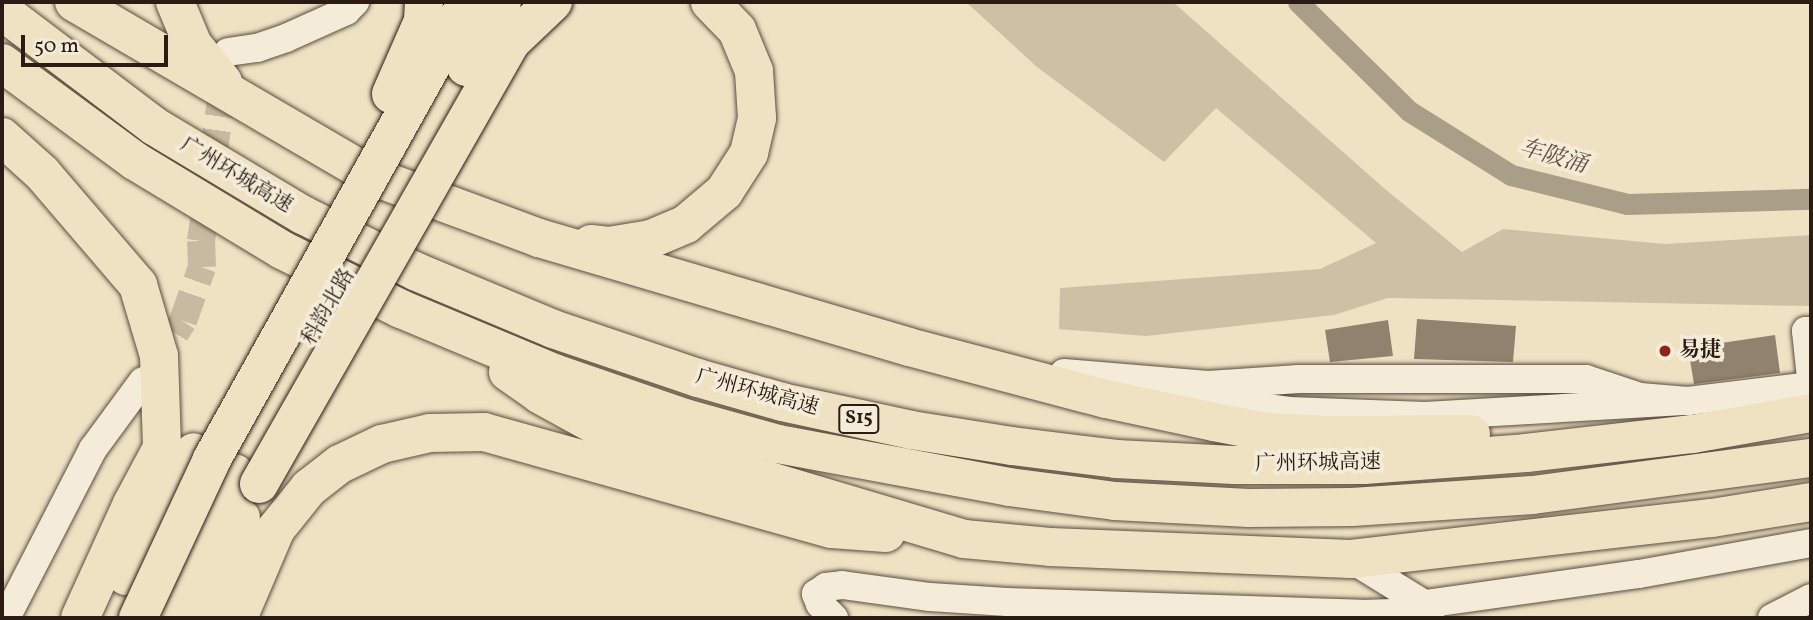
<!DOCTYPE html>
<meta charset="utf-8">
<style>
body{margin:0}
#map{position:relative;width:1813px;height:620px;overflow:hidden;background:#eee2c3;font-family:Vollkorn,"Noto Serif SC",serif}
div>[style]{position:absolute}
.green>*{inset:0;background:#cdc0a5}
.canal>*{height:21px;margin:-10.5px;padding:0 10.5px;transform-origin:10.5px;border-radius:10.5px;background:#ab9e88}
.building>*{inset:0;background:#90826f}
.minor-tunnel>*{height:28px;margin-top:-14px;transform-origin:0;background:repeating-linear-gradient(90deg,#c7baa0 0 28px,transparent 0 42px)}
.roads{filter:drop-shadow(0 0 2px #5b4d40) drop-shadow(0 0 2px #5b4d40)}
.minor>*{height:28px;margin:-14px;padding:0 14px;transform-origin:14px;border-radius:14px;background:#f4ecd8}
.highway>*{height:38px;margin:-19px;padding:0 19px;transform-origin:19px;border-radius:19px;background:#eee2c3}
.bridges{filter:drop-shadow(0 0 2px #2a1b14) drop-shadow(0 0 2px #2a1b14)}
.highway-bridge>*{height:38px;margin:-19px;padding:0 19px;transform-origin:19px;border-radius:19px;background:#eee2c3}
.dots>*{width:19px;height:19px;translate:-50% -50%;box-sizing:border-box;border:4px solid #f4ecd8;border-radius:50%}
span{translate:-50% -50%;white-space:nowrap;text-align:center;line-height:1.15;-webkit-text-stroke:7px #f4ecd8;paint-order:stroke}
.shield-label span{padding:2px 5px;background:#f4ecd8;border:2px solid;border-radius:5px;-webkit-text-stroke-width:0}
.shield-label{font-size:19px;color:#2a1b14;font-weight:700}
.street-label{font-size:21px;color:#2a1b14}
.poi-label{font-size:21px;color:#2a1b14;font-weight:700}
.left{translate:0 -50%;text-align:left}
.water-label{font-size:23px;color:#5e4f42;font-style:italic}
.frame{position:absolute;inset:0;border:4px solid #2a1b14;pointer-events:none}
.scale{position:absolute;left:21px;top:35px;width:147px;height:32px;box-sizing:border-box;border:4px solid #2a1b14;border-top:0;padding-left:9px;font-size:21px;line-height:24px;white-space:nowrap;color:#2a1b14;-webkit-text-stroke:5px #f4ecd8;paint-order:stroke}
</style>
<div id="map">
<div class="green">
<div style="clip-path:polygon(966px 2px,1173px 2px,1385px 189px,1462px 252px,1503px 229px,1665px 244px,1811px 235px,1811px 306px,1388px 298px,1334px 315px,1146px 336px,1059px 329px,1060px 288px,1320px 269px,1376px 243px,1216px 108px,1164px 162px,1037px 67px)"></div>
</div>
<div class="canal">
<div style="left:1298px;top:2px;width:156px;rotate:44.5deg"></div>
<div style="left:1409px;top:111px;width:120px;rotate:32.1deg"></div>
<div style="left:1511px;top:175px;width:120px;rotate:14deg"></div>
<div style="left:1627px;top:204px;width:184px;rotate:-1.6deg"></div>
</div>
<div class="building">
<div style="clip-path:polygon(1417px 319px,1516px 326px,1513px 362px,1414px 359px)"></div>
<div style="clip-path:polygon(1388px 320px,1393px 356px,1330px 362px,1325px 330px)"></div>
<div style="clip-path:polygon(1775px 335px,1780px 373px,1694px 384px,1688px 348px)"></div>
</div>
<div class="minor-tunnel">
<div style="left:152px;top:368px;width:56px;rotate:-56.6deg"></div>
<div style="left:183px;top:321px;width:57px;rotate:-70.6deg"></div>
<div style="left:202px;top:267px;width:26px;rotate:-92deg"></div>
<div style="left:201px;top:241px;width:171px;rotate:-81.9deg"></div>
</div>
<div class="roads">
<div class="minor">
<div style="left:228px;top:52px;width:29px;rotate:-8deg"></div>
<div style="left:257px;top:48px;width:31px;rotate:-19deg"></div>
<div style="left:286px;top:38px;width:66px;rotate:-24.2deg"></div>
<div style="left:346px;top:11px;width:13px;rotate:-45deg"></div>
<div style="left:1811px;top:331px;width:5px;rotate:180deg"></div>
<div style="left:1806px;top:331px;width:47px;rotate:83.9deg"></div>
<div style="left:1064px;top:373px;width:144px;rotate:4.8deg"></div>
<div style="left:1208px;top:385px;width:91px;rotate:-3.8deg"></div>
<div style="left:1299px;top:379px;width:287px"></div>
<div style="left:1586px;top:379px;width:57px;rotate:18.4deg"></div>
<div style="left:1640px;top:397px;width:48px;rotate:4.8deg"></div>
<div style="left:1193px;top:398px;width:97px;rotate:7.7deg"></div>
<div style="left:1289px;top:411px;width:136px;rotate:2.1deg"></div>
<div style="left:1425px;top:416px;width:263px;rotate:-3.3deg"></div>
<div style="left:1688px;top:401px;width:124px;rotate:-7deg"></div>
<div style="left:1351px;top:559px;width:95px;rotate:31.7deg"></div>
<div style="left:6px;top:618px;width:190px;rotate:-62.8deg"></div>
<div style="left:93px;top:449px;width:84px;rotate:-53.7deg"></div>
<div style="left:834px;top:618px;width:20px;rotate:-135deg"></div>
<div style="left:820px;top:604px;width:11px;rotate:-112deg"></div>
<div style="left:816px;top:594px;width:12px;rotate:-35deg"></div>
<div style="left:826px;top:587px;width:16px;rotate:-7deg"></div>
<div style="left:842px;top:585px;width:89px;rotate:7.8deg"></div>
<div style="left:930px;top:597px;width:77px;rotate:3.7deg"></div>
<div style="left:1007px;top:602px;width:354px;rotate:1.9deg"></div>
<div style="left:1361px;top:614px;width:32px;rotate:-2deg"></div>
<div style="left:1393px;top:613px;width:33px;rotate:-16deg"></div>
<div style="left:1425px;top:604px;width:216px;rotate:-8deg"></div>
<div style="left:1639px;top:574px;width:175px;rotate:-10.2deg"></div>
<div style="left:1772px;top:618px;width:44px;rotate:-27.1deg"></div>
</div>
<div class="highway">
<div style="left:74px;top:2px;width:347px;rotate:30.3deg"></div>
<div style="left:374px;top:177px;width:176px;rotate:20.3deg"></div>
<div style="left:539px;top:238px;width:386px;rotate:16.4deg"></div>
<div style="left:909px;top:347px;width:204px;rotate:14.8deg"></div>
<div style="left:1106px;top:399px;width:110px;rotate:12deg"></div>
<div style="left:1214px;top:422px;width:53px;rotate:10.9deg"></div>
<div style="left:1266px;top:432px;width:63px;rotate:2.7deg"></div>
<div style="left:1329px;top:435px;width:142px;rotate:-0.4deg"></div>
<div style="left:175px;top:2px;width:47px;rotate:67.3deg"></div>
<div style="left:193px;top:45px;width:48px;rotate:51deg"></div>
<div style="left:2px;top:11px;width:191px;rotate:37.1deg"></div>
<div style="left:154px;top:126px;width:174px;rotate:30.9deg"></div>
<div style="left:303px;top:215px;width:127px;rotate:26.6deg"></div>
<div style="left:417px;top:272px;width:147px;rotate:22.7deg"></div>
<div style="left:553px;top:329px;width:153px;rotate:18.7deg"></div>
<div style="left:698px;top:378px;width:87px;rotate:15.9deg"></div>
<div style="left:782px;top:402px;width:132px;rotate:12.2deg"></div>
<div style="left:911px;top:430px;width:102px;rotate:9deg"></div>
<div style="left:1012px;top:446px;width:105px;rotate:7.1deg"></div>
<div style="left:1116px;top:459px;width:118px;rotate:2.9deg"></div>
<div style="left:1234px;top:465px;width:130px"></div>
<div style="left:1364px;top:465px;width:162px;rotate:-4.2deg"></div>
<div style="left:1526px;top:453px;width:168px;rotate:-6.5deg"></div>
<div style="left:1693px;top:434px;width:120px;rotate:-10.1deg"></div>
<div style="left:2px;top:63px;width:165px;rotate:36.4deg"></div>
<div style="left:135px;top:161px;width:172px;rotate:31.2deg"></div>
<div style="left:282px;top:250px;width:133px;rotate:26.4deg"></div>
<div style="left:401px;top:309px;width:166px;rotate:22.7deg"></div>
<div style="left:554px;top:373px;width:139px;rotate:19deg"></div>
<div style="left:685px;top:418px;width:97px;rotate:15.6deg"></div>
<div style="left:778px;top:444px;width:235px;rotate:10.5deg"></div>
<div style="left:1009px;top:487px;width:107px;rotate:7.5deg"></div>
<div style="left:1115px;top:501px;width:134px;rotate:3deg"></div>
<div style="left:1249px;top:508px;width:103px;rotate:-0.6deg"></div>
<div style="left:1352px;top:507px;width:181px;rotate:-3.8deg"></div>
<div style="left:1533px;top:495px;width:280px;rotate:-7.6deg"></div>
<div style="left:2px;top:137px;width:54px;rotate:42deg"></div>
<div style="left:42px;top:173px;width:148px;rotate:49.4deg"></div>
<div style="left:138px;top:285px;width:74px;rotate:73.5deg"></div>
<div style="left:159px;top:356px;width:92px;rotate:88.1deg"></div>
<div style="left:162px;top:448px;width:64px;rotate:118.2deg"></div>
<div style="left:132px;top:504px;width:125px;rotate:114.5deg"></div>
<div style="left:591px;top:244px;width:18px;rotate:6deg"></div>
<div style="left:609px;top:246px;width:43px;rotate:-9.5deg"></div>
<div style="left:651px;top:239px;width:38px;rotate:-23deg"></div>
<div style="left:686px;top:224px;width:50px;rotate:-40.1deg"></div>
<div style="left:724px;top:192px;width:46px;rotate:-57.3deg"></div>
<div style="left:749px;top:153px;width:36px;rotate:-77deg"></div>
<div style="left:757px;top:118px;width:47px;rotate:-93.7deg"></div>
<div style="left:754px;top:71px;width:44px;rotate:-112.5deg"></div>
<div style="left:737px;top:30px;width:39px;rotate:-134deg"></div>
<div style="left:508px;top:372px;width:38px;rotate:35deg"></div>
<div style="left:539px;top:394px;width:66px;rotate:28.9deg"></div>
<div style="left:597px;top:426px;width:125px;rotate:18.1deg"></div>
<div style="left:716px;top:465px;width:259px;rotate:16.6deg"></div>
<div style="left:964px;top:539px;width:86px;rotate:5.3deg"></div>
<div style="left:1050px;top:547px;width:301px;rotate:2.3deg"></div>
<div style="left:1351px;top:559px;width:363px;rotate:-6.5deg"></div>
<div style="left:1712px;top:518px;width:100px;rotate:-9.2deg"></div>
<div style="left:126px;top:576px;width:141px;rotate:-61.3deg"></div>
<div style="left:169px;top:618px;width:159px;rotate:-65.5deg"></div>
<div style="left:199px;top:618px;width:109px;rotate:-67.4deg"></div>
<div style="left:238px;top:618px;width:97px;rotate:-66.9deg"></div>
<div style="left:276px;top:529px;width:53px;rotate:-51.2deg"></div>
<div style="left:309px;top:488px;width:39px;rotate:-38deg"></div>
<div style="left:340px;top:464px;width:47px;rotate:-25.5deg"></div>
<div style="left:382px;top:444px;width:49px;rotate:-12.9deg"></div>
<div style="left:430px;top:433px;width:54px;rotate:-1.1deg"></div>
<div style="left:484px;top:432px;width:361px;rotate:15.6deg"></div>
<div style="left:832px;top:529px;width:54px;rotate:4.2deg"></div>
</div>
</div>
<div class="bridges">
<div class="highway-bridge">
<div style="left:466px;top:67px;width:74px;rotate:-61deg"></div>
<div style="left:391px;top:94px;width:80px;rotate:-66.3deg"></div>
<div style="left:423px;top:21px;width:19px;rotate:-87deg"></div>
<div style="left:259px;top:484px;width:509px;rotate:-60.31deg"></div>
<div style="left:511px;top:42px;width:58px;rotate:-43.6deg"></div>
<div style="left:138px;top:618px;width:175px;rotate:-65deg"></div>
<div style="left:212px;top:459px;width:523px;rotate:-60.84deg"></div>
</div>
</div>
<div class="dots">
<div style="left:1665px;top:351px;background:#8f2418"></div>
</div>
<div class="shield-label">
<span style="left:859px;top:419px">S15</span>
</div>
<div class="street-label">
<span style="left:236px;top:176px;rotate:31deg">广州环城高速</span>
<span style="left:329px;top:307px;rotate:-60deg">科韵北路</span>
<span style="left:757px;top:393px;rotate:15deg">广州环城高速</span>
<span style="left:1318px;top:464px;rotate:-1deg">广州环城高速</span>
</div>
<div class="poi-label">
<span class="left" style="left:1679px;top:351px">易捷</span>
</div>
<div class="water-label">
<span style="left:1553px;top:157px;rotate:16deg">车陂涌</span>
</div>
<div class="frame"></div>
<div class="scale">50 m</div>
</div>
